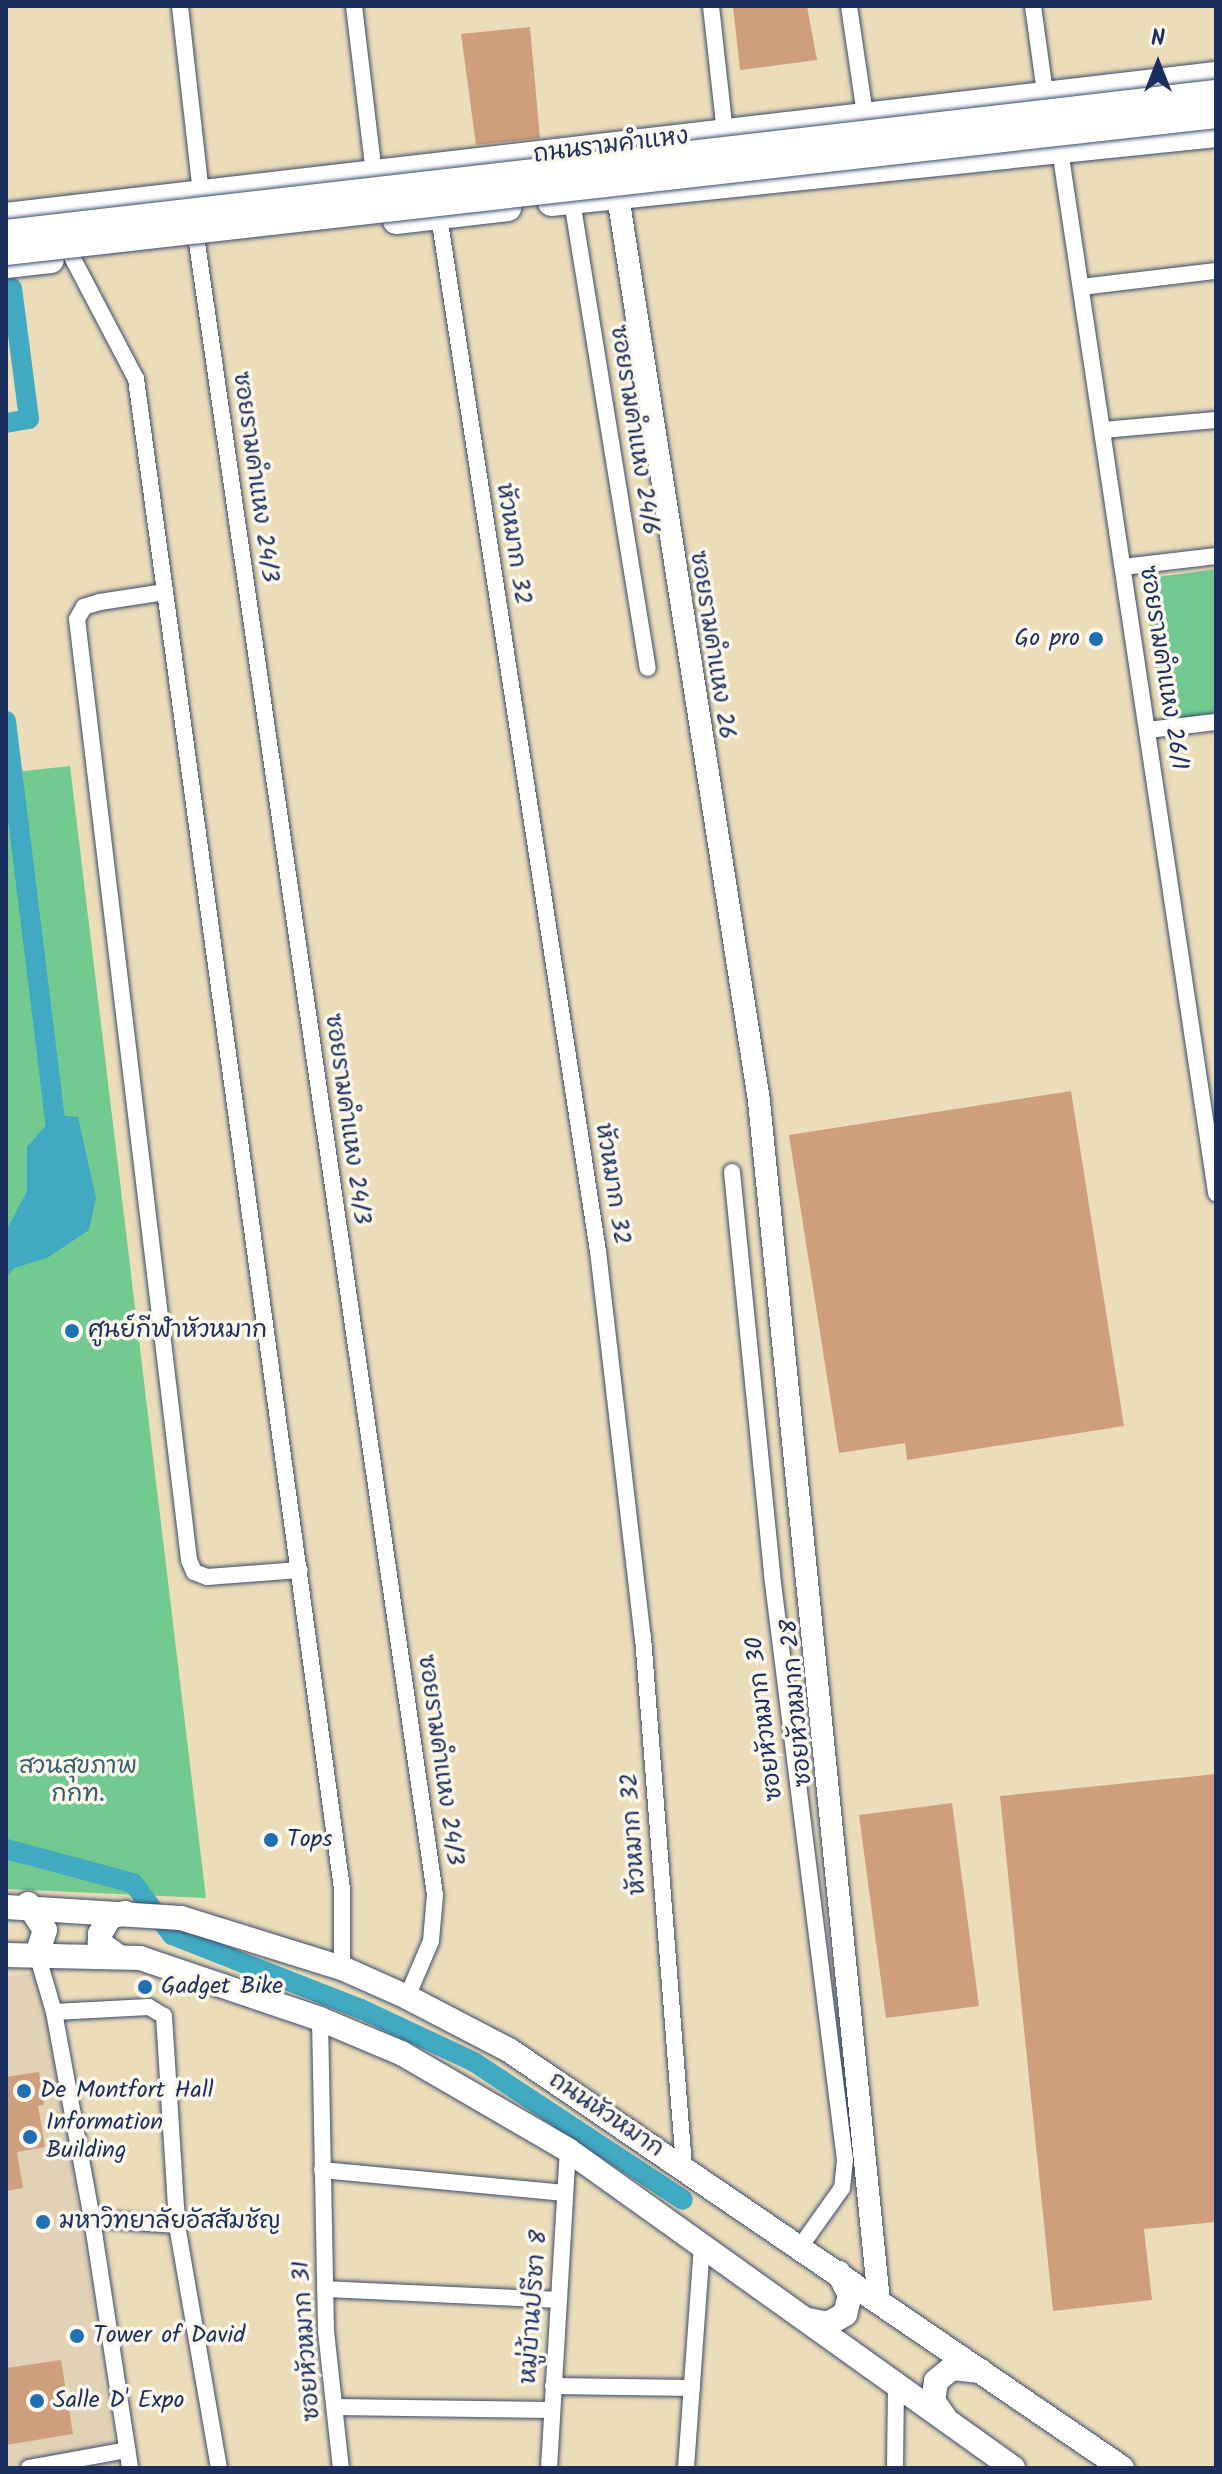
<!DOCTYPE html>
<meta charset="utf-8">
<style>
body{margin:0}
#map{position:relative;width:1222px;height:2474px;overflow:hidden;background:#ebddba;font-family:Kalam,"Playpen Sans Thai",sans-serif}
div>[style]{position:absolute}
.built>*{inset:0;background:#e1d2b6}
.green>*{inset:0;background:#72ca90}
.water>*{inset:0;background:#41a9c1}
.canal>*{height:20px;margin:-10px;padding:0 10px;transform-origin:10px;border-radius:10px;background:#41a9c1}
.building>*{inset:0;background:#cf9f7d}
.roads{filter:drop-shadow(0 0 2px #3a496c) drop-shadow(0 0 2px #3a496c)}
.minor>*{height:16px;margin:-8px;padding:0 8px;transform-origin:8px;border-radius:8px;background:#fff}
.tertiary>*{height:22px;margin:-11px;padding:0 11px;transform-origin:11px;border-radius:11px;background:#fff}
.secondary>*{height:24px;margin:-12px;padding:0 12px;transform-origin:12px;border-radius:12px;background:#fff}
.primary>*{height:26px;margin:-13px;padding:0 13px;transform-origin:13px;border-radius:13px;background:#fff}
.bridges{filter:drop-shadow(0 0 2px #3a496c) drop-shadow(0 0 2px #3a496c)}
.primary-bridge>*{height:26px;margin:-13px;padding:0 13px;transform-origin:13px;border-radius:13px;background:#fff}
.dots>*{width:22px;height:22px;translate:-50% -50%;box-sizing:border-box;border:4px solid #fbf7ec;border-radius:50%}
span{translate:-50% -50%;white-space:nowrap;text-align:center;line-height:1.15;-webkit-text-stroke:7px #fbf7ec;paint-order:stroke}
.street-label{font-size:24px;color:#1b2f5e}
.poi-label{font-size:24px;color:#1b2f5e}
.right{translate:-100% -50%;text-align:right}
.left{translate:0 -50%;text-align:left}
.park-label{font-size:24px;color:#355e6d}
.frame{position:absolute;inset:0;border:8px solid #1b2f5e;pointer-events:none}
.north{position:absolute;left:1118px;top:24px;width:80px;height:80px;-webkit-text-stroke:6px #fbf7ec;paint-order:stroke;rotate:0deg;font-size:22px;font-weight:700;line-height:32px;text-align:center;color:#1b2f5e}
.north::after{content:'';display:block;margin:auto;width:28px;height:36px;background:#1b2f5e;clip-path:polygon(50% 0,100% 100%,50% 72%,0 100%)}
</style>
<div id="map">
<div class="built">
<div style="clip-path:polygon(43px 1972px,117px 2468px,6px 2468px,6px 1977px)"></div>
</div>
<div class="green">
<div style="clip-path:polygon(1216px 569px,1216px 713px,1163px 720px,1143px 579px)"></div>
<div style="clip-path:polygon(70px 766px,206px 1898px,6px 1889px,6px 773px)"></div>
</div>
<div class="water">
<div style="clip-path:polygon(55px 1115px,78px 1117px,96px 1198px,89px 1230px,47px 1258px,14px 1268px,6px 1278px,6px 1231px,27px 1191px,27px 1147px)"></div>
</div>
<div class="canal">
<div style="left:6px;top:423px;width:23px;rotate:-10deg"></div>
<div style="left:29px;top:419px;width:132px;rotate:-97.4deg"></div>
<div style="left:6px;top:721px;width:424px;rotate:83deg"></div>
<div style="left:6px;top:1849px;width:131px;rotate:15deg"></div>
<div style="left:133px;top:1883px;width:65px;rotate:53.1deg"></div>
<div style="left:172px;top:1935px;width:203px;rotate:21.4deg"></div>
<div style="left:361px;top:2009px;width:125px;rotate:25.1deg"></div>
<div style="left:474px;top:2062px;width:250px;rotate:33.4deg"></div>
</div>
<div class="building">
<div style="clip-path:polygon(733px 6px,807px 6px,817px 60px,740px 70px)"></div>
<div style="clip-path:polygon(530px 27px,540px 138px,476px 145px,461px 34px)"></div>
<div style="clip-path:polygon(1071px 1091px,1124px 1426px,907px 1460px,905px 1443px,839px 1453px,789px 1135px)"></div>
<div style="clip-path:polygon(1216px 1774px,1216px 2222px,1144px 2229px,1152px 2300px,1053px 2311px,1000px 1796px)"></div>
<div style="clip-path:polygon(952px 1803px,979px 2006px,886px 2018px,859px 1815px)"></div>
<div style="clip-path:polygon(39px 2072px,44px 2105px,38px 2106px,45px 2147px,17px 2152px,23px 2188px,6px 2191px,6px 2077px)"></div>
<div style="clip-path:polygon(61px 2360px,73px 2434px,6px 2445px,6px 2368px)"></div>
</div>
<div class="roads">
<div class="minor">
<div style="left:180px;top:6px;width:188px;rotate:83.6deg"></div>
<div style="left:354px;top:6px;width:169px;rotate:83.2deg"></div>
<div style="left:711px;top:6px;width:128px;rotate:83.7deg"></div>
<div style="left:849px;top:6px;width:110px;rotate:81.6deg"></div>
<div style="left:1033px;top:6px;width:88px;rotate:82.1deg"></div>
<div style="left:1060px;top:150px;width:1055px;rotate:81.49deg"></div>
<div style="left:572px;top:201px;width:473px;rotate:80.8deg"></div>
<div style="left:439px;top:216px;width:1047px;rotate:81.27deg"></div>
<div style="left:598px;top:1251px;width:389px;rotate:83.4deg"></div>
<div style="left:643px;top:1637px;width:531px;rotate:85.57deg"></div>
<div style="left:197px;top:243px;width:1669px;rotate:81.8deg"></div>
<div style="left:435px;top:1895px;width:46px;rotate:95deg"></div>
<div style="left:431px;top:1941px;width:61px;rotate:113.2deg"></div>
<div style="left:72px;top:257px;width:138px;rotate:62.3deg"></div>
<div style="left:136px;top:379px;width:1524px;rotate:82.23deg"></div>
<div style="left:342px;top:1889px;width:79px;rotate:90deg"></div>
<div style="left:1081px;top:287px;width:136px;rotate:-6.8deg"></div>
<div style="left:1103px;top:430px;width:113px;rotate:-5.1deg"></div>
<div style="left:1123px;top:567px;width:94px;rotate:-6.7deg"></div>
<div style="left:165px;top:592px;width:66px;rotate:171.3deg"></div>
<div style="left:100px;top:602px;width:17px;rotate:163deg"></div>
<div style="left:84px;top:607px;width:14px;rotate:120deg"></div>
<div style="left:77px;top:619px;width:948px;rotate:83.21deg"></div>
<div style="left:189px;top:1560px;width:13px;rotate:67deg"></div>
<div style="left:194px;top:1572px;width:14px;rotate:21deg"></div>
<div style="left:207px;top:1577px;width:93px;rotate:-4.3deg"></div>
<div style="left:1148px;top:730px;width:68px;rotate:-6.7deg"></div>
<div style="left:732px;top:1172px;width:405px;rotate:84.3deg"></div>
<div style="left:772px;top:1575px;width:590px;rotate:82.89deg"></div>
<div style="left:845px;top:2160px;width:28px;rotate:96deg"></div>
<div style="left:842px;top:2188px;width:72px;rotate:125.4deg"></div>
<div style="left:37px;top:1954px;width:60px;rotate:73.7deg"></div>
<div style="left:54px;top:2012px;width:210px;rotate:79.6deg"></div>
<div style="left:92px;top:2219px;width:252px;rotate:81.3deg"></div>
<div style="left:54px;top:2012px;width:95px;rotate:-3deg"></div>
<div style="left:149px;top:2007px;width:17px;rotate:31deg"></div>
<div style="left:164px;top:2016px;width:209px;rotate:86.4deg"></div>
<div style="left:320px;top:2019px;width:312px;rotate:88.9deg"></div>
<div style="left:326px;top:2331px;width:138px;rotate:83.8deg"></div>
<div style="left:322px;top:2170px;width:244px;rotate:5.4deg"></div>
<div style="left:92px;top:2219px;width:85px;rotate:4deg"></div>
<div style="left:177px;top:2225px;width:247px;rotate:80.2deg"></div>
<div style="left:325px;top:2289px;width:233px;rotate:2.7deg"></div>
<div style="left:553px;top:2386px;width:139px;rotate:0.8deg"></div>
<div style="left:335px;top:2407px;width:216px;rotate:0.8deg"></div>
<div style="left:29px;top:2468px;width:100px;rotate:-10.4deg"></div>
<div style="left:549px;top:2468px;width:319px;rotate:-86.6deg"></div>
<div style="left:686px;top:2468px;width:224px;rotate:-85.9deg"></div>
<div style="left:895px;top:2468px;width:84px;rotate:-89.3deg"></div>
</div>
<div class="tertiary">
<div style="left:618px;top:196px;width:916px;rotate:81.14deg"></div>
<div style="left:759px;top:1101px;width:1206px;rotate:84.29deg"></div>
</div>
<div class="secondary">
<div style="left:28px;top:1904px;width:31px;rotate:57deg"></div>
<div style="left:45px;top:1930px;width:25px;rotate:108deg"></div>
<div style="left:6px;top:1907px;width:175px;rotate:3.6deg"></div>
<div style="left:181px;top:1918px;width:169px;rotate:17.3deg"></div>
<div style="left:342px;top:1968px;width:71px;rotate:24deg"></div>
<div style="left:407px;top:1997px;width:115px;rotate:27.5deg"></div>
<div style="left:509px;top:2050px;width:742px;rotate:34.29deg"></div>
<div style="left:6px;top:1955px;width:134px;rotate:1.3deg"></div>
<div style="left:140px;top:1958px;width:190px;rotate:18.7deg"></div>
<div style="left:320px;top:2019px;width:88px;rotate:22.8deg"></div>
<div style="left:401px;top:2053px;width:193px;rotate:30.1deg"></div>
<div style="left:568px;top:2150px;width:547px;rotate:35.55deg"></div>
<div style="left:119px;top:1957px;width:24px;rotate:-144deg"></div>
<div style="left:100px;top:1943px;width:9px;rotate:-90deg"></div>
<div style="left:100px;top:1934px;width:20px;rotate:-60deg"></div>
<div style="left:110px;top:1917px;width:16px;rotate:-15deg"></div>
<div style="left:808px;top:2320px;width:20px;rotate:11deg"></div>
<div style="left:828px;top:2324px;width:20px;rotate:-30deg"></div>
<div style="left:845px;top:2314px;width:20px;rotate:-75deg"></div>
<div style="left:850px;top:2295px;width:25px;rotate:-117deg"></div>
<div style="left:945px;top:2418px;width:21px;rotate:-125deg"></div>
<div style="left:933px;top:2401px;width:20px;rotate:-81deg"></div>
<div style="left:936px;top:2381px;width:21px;rotate:-39deg"></div>
<div style="left:952px;top:2368px;width:29px;rotate:6deg"></div>
</div>
<div class="primary">
<div style="left:551px;top:203px;width:669px;rotate:-5.92deg"></div>
<div style="left:6px;top:216px;width:1218px;rotate:-6.65deg"></div>
<div style="left:396px;top:221px;width:113px;rotate:-6.6deg"></div>
<div style="left:6px;top:265px;width:45px;rotate:-6.3deg"></div>
</div>
</div>
<div class="bridges">
<div class="primary-bridge">
<div style="left:6px;top:233px;width:1218px;rotate:-6.6deg"></div>
<div style="left:6px;top:252px;width:1218px;rotate:-6.46deg"></div>
</div>
</div>
<div class="dots">
<div style="left:1096px;top:639px;background:#1f6fb2"></div>
<div style="left:72px;top:1331px;background:#1f6fb2"></div>
<div style="left:271px;top:1840px;background:#1f6fb2"></div>
<div style="left:145px;top:1987px;background:#1f6fb2"></div>
<div style="left:24px;top:2091px;background:#1f6fb2"></div>
<div style="left:30px;top:2137px;background:#1f6fb2"></div>
<div style="left:43px;top:2222px;background:#1f6fb2"></div>
<div style="left:77px;top:2336px;background:#1f6fb2"></div>
<div style="left:37px;top:2401px;background:#1f6fb2"></div>
</div>
<div class="street-label">
<span style="left:611px;top:146px;rotate:-7deg">ถนนรามคำแหง</span>
<span style="left:634px;top:430px;rotate:81deg">ซอยรามคำแหง 24/6</span>
<span style="left:255px;top:477px;rotate:82deg">ซอยรามคำแหง 24/3</span>
<span style="left:513px;top:544px;rotate:81deg">หัวหมาก 32</span>
<span style="left:712px;top:645px;rotate:81deg">ซอยรามคำแหง 26</span>
<span style="left:1163px;top:668px;rotate:81deg">ซอยรามคำแหง 26/1</span>
<span style="left:347px;top:1119px;rotate:82deg">ซอยรามคำแหง 24/3</span>
<span style="left:612px;top:1184px;rotate:81deg">หัวหมาก 32</span>
<span style="left:797px;top:1703px;rotate:-95deg">ซอยหัวหมาก 28</span>
<span style="left:765px;top:1719px;rotate:-97deg">ซอยหัวหมาก 30</span>
<span style="left:440px;top:1760px;rotate:82deg">ซอยรามคำแหง 24/3</span>
<span style="left:634px;top:1834px;rotate:-94deg">หัวหมาก 32</span>
<span style="left:606px;top:2115px;rotate:34deg">ถนนหัวหมาก</span>
<span style="left:534px;top:2307px;rotate:-86deg">หมู่บ้านปรีชา 8</span>
<span style="left:307px;top:2341px;rotate:-94deg">ซอยหัวหมาก 31</span>
</div>
<div class="poi-label">
<span class="right" style="left:1080px;top:639px">Go pro</span>
<span class="left" style="left:88px;top:1331px">ศูนย์กีฬาหัวหมาก</span>
<span class="left" style="left:287px;top:1840px">Tops</span>
<span class="left" style="left:161px;top:1987px">Gadget Bike</span>
<span class="left" style="left:40px;top:2091px">De Montfort Hall</span>
<span class="left" style="left:46px;top:2137px">Information<br>Building</span>
<span class="left" style="left:59px;top:2222px">มหาวิทยาลัยอัสสัมชัญ</span>
<span class="left" style="left:93px;top:2336px">Tower of David</span>
<span class="left" style="left:53px;top:2401px">Salle D' Expo</span>
</div>
<div class="park-label">
<span style="left:78px;top:1781px">สวนสุขภาพ<br>กกท.</span>
</div>
<div class="frame"></div>
<div class="north">N</div>
</div>
